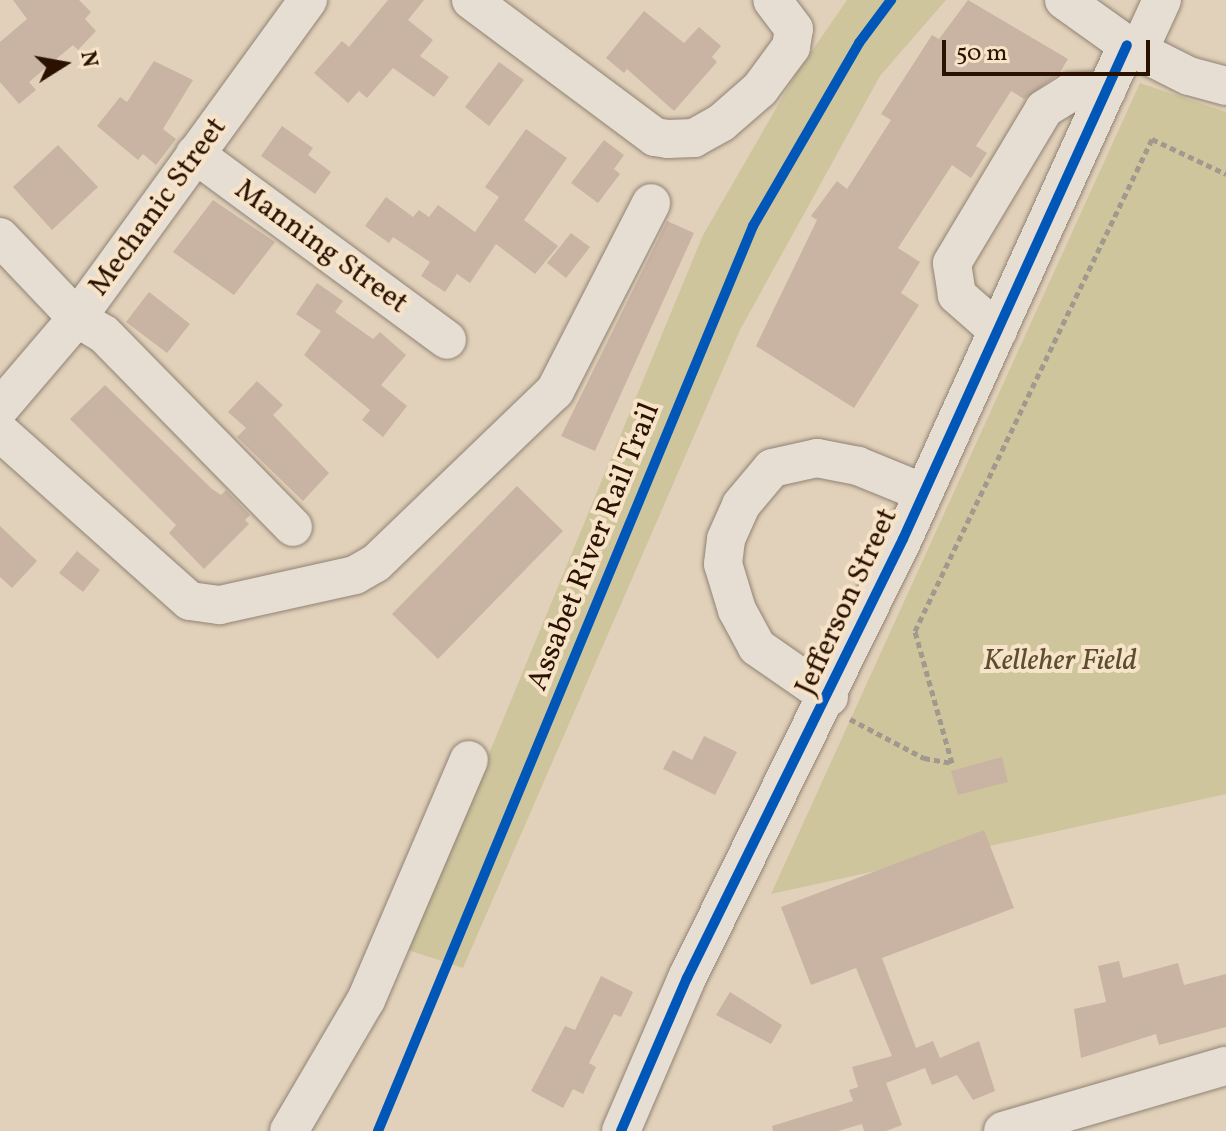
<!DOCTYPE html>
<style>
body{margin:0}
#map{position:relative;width:1226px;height:1131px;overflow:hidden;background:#e2d1ba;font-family:Vollkorn,serif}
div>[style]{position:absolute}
.green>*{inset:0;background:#cec59d}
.building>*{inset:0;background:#c9b3a3}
.path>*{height:5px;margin-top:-2.5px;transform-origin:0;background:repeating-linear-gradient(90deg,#a1988e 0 6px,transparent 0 10px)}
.roads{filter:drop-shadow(0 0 2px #908374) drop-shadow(0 0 2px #908374)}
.minor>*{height:38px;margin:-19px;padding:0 19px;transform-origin:19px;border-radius:19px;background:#e6ded3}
.cycleway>*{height:10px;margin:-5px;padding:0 5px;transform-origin:5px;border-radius:5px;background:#0057b8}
span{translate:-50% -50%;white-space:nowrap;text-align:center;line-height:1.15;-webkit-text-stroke:8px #f7e3c7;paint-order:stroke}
.street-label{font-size:30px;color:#2b1100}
.park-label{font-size:30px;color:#5e4d2f;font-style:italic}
.north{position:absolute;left:24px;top:24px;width:80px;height:80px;-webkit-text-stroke:6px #f7e3c7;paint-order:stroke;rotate:79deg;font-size:22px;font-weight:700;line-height:32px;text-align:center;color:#2b1100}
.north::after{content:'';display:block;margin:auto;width:28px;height:36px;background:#2b1100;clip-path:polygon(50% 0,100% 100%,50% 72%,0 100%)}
.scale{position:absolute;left:942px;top:40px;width:208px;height:36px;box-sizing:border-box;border:4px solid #2b1100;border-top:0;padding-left:10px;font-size:24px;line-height:28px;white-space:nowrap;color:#2b1100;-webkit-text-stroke:6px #f7e3c7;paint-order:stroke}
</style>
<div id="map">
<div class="green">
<div style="clip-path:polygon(847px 0,946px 0,880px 76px,740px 330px,463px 968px,408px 950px,703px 235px,796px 74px)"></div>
<div style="clip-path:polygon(1140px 83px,1226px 112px,1226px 794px,771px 894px)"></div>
</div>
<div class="building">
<div style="clip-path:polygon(13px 0,79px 0,91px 12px,85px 19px,96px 31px,78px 50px,73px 45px,29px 82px,36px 90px,19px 104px,0 82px,0 42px,27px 19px)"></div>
<div style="clip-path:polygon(388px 0,424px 0,408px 20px,433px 40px,420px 56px,449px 77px,434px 97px,393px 68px,367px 98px,359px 91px,348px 103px,314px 73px,342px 41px,349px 47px)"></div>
<div style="clip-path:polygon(968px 0,1068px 59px,1059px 74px,1024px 99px,1011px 91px,976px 146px,987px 153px,971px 178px,952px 165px,898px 248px,920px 262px,901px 293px,919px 305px,854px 408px,756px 346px,817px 220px,811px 216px,837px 181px,847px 189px,891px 120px,881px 114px,932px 35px,939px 39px)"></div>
<div style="clip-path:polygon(644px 11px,684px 43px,699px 27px,721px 46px,712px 57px,717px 62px,674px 111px,627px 69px,624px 73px,606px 58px)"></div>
<div style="clip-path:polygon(154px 61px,193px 80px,163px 129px,176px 139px,156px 165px,143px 154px,138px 160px,97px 126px,120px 97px,127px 102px)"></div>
<div style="clip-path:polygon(499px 62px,524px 80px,489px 126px,465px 107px)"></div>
<div style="clip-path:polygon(282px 126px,313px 148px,308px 155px,331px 172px,315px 194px,261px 156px)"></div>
<div style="clip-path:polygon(526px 129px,567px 158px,524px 220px,558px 246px,535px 274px,496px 244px,470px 283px,457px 274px,445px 292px,421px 276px,430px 262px,393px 237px,389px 243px,365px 226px,386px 197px,413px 217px,419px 210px,429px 217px,438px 205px,475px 232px,499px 197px,485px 187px)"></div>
<div style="clip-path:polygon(604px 140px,624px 155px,614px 169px,620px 174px,598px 203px,571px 183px)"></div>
<div style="clip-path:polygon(58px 145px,98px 187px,52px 230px,13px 187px)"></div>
<div style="clip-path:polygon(213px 200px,275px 242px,234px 295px,173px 252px)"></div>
<div style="clip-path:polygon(667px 221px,694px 233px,595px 451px,561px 436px)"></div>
<div style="clip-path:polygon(571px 233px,590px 247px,566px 278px,547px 263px)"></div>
<div style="clip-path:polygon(317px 283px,343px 301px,335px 312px,373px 339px,380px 332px,406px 355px,381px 385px,407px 406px,383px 437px,362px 420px,370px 410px,304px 355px,321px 331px,296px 314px)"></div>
<div style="clip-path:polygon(149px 292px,190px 324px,167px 353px,126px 322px)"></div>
<div style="clip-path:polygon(257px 381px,283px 405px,273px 415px,329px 473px,303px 501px,237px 437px,246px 428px,228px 412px)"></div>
<div style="clip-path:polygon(105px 385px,212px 489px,221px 495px,226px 490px,250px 515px,245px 520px,249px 524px,204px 569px,169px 533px,176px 525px,70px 419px)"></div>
<div style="clip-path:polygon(517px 486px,563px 531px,438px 659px,392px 614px)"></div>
<div style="clip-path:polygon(0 526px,37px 561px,12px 588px,0 577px)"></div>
<div style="clip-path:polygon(77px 551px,100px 570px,83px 592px,59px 573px)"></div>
<div style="clip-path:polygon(704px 736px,737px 752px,715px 795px,663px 769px,673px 750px,692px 760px)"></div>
<div style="clip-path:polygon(1002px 757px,1008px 782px,958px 795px,951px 771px)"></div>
<div style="clip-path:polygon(984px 830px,1014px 908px,882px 958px,916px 1048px,933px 1041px,940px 1058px,979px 1041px,995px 1091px,973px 1100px,957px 1075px,932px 1085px,925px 1068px,886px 1083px,902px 1125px,886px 1131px,864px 1131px,862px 1124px,838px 1131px,773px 1131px,772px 1126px,853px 1101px,849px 1090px,858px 1087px,852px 1067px,892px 1056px,856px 968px,811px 985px,781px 907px)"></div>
<div style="clip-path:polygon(1119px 961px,1123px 978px,1178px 963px,1184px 985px,1226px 974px,1226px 1027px,1159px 1045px,1156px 1034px,1081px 1058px,1074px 1009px,1106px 1002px,1098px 966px)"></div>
<div style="clip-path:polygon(601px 976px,633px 992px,621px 1017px,614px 1014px,589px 1063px,596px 1067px,583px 1094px,573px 1089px,563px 1108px,531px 1091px,565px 1026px,575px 1030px)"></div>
<div style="clip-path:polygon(730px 992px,782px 1025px,771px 1044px,716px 1015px)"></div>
</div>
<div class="path">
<div style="left:850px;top:719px;width:84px;rotate:27.8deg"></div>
<div style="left:924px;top:758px;width:28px;rotate:10deg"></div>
<div style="left:952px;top:763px;width:137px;rotate:-105.7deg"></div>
<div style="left:915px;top:631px;width:546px;rotate:-64.28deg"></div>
<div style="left:1152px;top:139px;width:82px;rotate:25.3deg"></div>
</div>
<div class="roads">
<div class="minor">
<div style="left:471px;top:0;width:229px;rotate:36.7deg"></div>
<div style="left:655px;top:137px;width:13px;rotate:9deg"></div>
<div style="left:668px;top:139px;width:26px;rotate:-2deg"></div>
<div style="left:694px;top:138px;width:31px;rotate:-29deg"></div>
<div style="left:721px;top:123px;width:52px;rotate:-41.1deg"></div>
<div style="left:760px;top:89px;width:52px;rotate:-53.6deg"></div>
<div style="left:791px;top:47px;width:18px;rotate:-81deg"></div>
<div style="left:794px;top:29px;width:36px;rotate:-127deg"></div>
<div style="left:1064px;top:0;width:77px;rotate:35.5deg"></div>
<div style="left:1127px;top:45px;width:69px;rotate:26.6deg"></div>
<div style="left:1189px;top:76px;width:38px;rotate:15deg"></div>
<div style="left:1139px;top:50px;width:55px;rotate:-65.3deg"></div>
<div style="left:195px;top:154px;width:313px;rotate:36.4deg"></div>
<div style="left:0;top:237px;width:112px;rotate:46.5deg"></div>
<div style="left:77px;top:318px;width:31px;rotate:31deg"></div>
<div style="left:104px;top:334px;width:270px;rotate:45.6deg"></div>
<div style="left:998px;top:331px;width:55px;rotate:-138.7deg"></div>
<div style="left:957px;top:295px;width:32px;rotate:-99deg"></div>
<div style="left:952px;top:263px;width:179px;rotate:-59.1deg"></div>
<div style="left:1044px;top:109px;width:32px;rotate:-32deg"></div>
<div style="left:1071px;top:92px;width:36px;rotate:-3deg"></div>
<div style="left:0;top:408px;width:118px;rotate:-49.5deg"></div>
<div style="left:77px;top:318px;width:393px;rotate:-54deg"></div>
<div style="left:0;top:432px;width:254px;rotate:41.7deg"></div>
<div style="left:190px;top:601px;width:30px;rotate:8deg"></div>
<div style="left:220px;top:605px;width:138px;rotate:-12.5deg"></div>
<div style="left:355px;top:575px;width:24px;rotate:-30deg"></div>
<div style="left:376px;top:563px;width:248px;rotate:-43.9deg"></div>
<div style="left:555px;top:391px;width:211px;rotate:-62.9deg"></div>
<div style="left:829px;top:697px;width:88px;rotate:-145.2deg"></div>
<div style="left:757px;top:647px;width:42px;rotate:-118.4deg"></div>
<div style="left:737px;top:610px;width:48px;rotate:-106.9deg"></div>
<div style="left:723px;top:564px;width:25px;rotate:-83deg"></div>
<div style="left:726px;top:539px;width:37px;rotate:-66deg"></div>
<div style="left:741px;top:505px;width:48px;rotate:-50deg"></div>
<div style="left:772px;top:468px;width:46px;rotate:-12.5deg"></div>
<div style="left:817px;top:458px;width:42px;rotate:11deg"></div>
<div style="left:858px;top:466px;width:71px;rotate:22.2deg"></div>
<div style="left:289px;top:1131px;width:152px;rotate:-59.6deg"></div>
<div style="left:366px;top:1000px;width:261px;rotate:-66.8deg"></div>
<div style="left:621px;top:1131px;width:167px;rotate:-66.7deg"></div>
<div style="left:687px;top:978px;width:489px;rotate:-63.8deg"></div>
<div style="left:903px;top:539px;width:542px;rotate:-65.61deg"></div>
<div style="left:1003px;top:1131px;width:232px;rotate:-16.3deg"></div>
</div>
</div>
<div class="cycleway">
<div style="left:378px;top:1131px;width:980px;rotate:-67.49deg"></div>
<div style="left:753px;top:226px;width:211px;rotate:-59.9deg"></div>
<div style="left:859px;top:43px;width:54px;rotate:-53.3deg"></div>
<div style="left:621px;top:1131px;width:167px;rotate:-66.7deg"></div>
<div style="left:687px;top:978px;width:489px;rotate:-63.8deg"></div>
<div style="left:903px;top:539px;width:542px;rotate:-65.61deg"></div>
</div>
<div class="street-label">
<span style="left:158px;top:207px;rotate:-54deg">Mechanic Street</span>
<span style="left:321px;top:247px;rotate:36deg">Manning Street</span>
<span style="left:594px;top:547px;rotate:-68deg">Assabet River Rail Trail</span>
<span style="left:847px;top:602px;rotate:-65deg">Jefferson Street</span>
</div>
<div class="park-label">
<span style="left:1060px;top:661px">Kelleher Field</span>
</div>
<div class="north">N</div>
<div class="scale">50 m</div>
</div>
